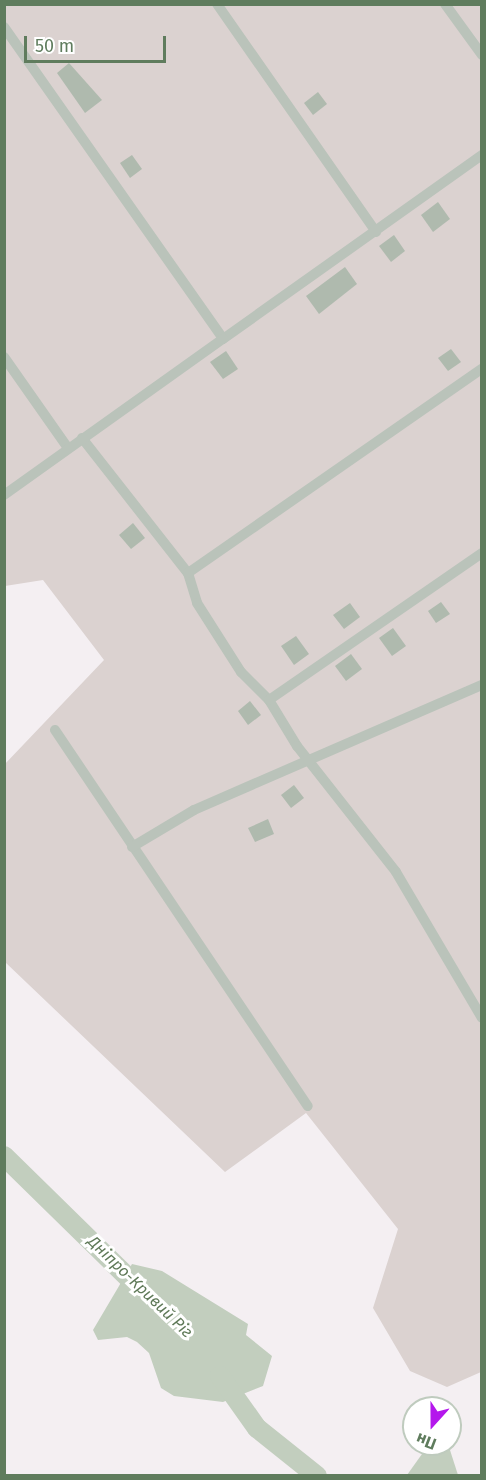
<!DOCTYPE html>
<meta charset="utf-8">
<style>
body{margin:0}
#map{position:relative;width:486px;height:1480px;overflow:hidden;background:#f4eff2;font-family:"Fira Sans",sans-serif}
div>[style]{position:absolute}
.green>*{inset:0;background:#dbd2d0}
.water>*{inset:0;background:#c2cebe}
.canal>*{height:20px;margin:-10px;padding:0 10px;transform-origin:10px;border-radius:10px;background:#c2cebe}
.building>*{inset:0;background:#afbaae}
.service>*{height:10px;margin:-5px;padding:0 5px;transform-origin:5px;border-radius:5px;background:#bac3ba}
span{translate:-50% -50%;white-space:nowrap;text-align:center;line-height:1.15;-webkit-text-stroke:6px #fff;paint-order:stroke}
.water-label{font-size:16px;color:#5f7958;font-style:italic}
.frame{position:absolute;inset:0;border:6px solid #5f7c5d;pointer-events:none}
.north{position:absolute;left:402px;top:1396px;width:60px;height:60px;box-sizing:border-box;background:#fff;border:2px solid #bfcbbe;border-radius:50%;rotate:201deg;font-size:16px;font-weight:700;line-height:24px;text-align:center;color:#5f7c5d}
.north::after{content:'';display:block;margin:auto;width:21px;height:27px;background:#b417ec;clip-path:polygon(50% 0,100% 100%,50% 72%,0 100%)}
.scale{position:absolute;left:24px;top:36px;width:142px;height:27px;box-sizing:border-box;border:3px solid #5f7c5d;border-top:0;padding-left:8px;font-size:18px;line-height:21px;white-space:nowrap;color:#5f7c5d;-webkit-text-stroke:4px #fff;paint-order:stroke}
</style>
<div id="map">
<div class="green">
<div style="clip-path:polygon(5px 5px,481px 5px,481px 1372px,447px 1387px,410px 1371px,373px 1308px,398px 1229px,306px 1113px,225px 1172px,5px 962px,4px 765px,104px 660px,43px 580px,5px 586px)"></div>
</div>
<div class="water">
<div style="clip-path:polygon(132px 1264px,162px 1271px,248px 1324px,246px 1335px,272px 1356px,263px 1386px,223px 1402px,174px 1396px,161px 1388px,149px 1353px,137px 1342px,127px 1337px,98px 1340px,93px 1330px)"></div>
<div style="clip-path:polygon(449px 1447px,458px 1475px,407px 1475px,422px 1454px)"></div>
</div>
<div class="canal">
<div style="left:4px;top:1156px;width:196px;rotate:44.4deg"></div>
<div style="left:220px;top:1376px;width:64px;rotate:54.6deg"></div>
<div style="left:257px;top:1428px;width:77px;rotate:38.7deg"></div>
</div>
<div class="building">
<div style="clip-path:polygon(69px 63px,102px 100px,85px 113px,57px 73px)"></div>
<div style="clip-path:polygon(318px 92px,327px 104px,313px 115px,304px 103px)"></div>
<div style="clip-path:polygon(132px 155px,142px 169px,130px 178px,120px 163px)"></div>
<div style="clip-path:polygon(438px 202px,450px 219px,433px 232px,421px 215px)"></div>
<div style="clip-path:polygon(394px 235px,405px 251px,391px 262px,379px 246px)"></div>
<div style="clip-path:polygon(345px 267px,357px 284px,319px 314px,306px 296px)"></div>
<div style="clip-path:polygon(451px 349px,461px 362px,448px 371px,438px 358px)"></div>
<div style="clip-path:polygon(226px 351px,238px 369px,223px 379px,210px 362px)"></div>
<div style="clip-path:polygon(133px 523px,145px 538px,131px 549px,119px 535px)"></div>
<div style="clip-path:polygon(441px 602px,450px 614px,436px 623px,428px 611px)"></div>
<div style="clip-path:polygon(350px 603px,360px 617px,344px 629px,333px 615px)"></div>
<div style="clip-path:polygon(393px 628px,406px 646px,392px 656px,379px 638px)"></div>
<div style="clip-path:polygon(296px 636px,309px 654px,294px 665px,281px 646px)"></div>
<div style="clip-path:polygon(351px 654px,362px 669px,346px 681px,335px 666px)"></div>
<div style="clip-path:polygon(250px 701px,261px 715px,248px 725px,238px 711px)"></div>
<div style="clip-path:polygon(294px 785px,304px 798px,291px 808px,281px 795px)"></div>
<div style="clip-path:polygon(268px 819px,274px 834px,255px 842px,248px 828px)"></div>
</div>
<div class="service">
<div style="left:217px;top:4px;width:278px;rotate:55.1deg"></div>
<div style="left:445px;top:4px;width:63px;rotate:54deg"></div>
<div style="left:4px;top:27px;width:381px;rotate:54.9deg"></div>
<div style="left:223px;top:339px;width:318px;rotate:-35.4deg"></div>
<div style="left:4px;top:357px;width:111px;rotate:54.9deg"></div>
<div style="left:82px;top:438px;width:172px;rotate:51.9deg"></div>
<div style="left:188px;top:573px;width:31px;rotate:73deg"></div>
<div style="left:197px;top:603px;width:82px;rotate:57.5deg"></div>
<div style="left:241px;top:672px;width:40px;rotate:45deg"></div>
<div style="left:269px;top:700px;width:54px;rotate:58.7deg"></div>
<div style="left:297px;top:746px;width:160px;rotate:51.8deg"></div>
<div style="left:396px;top:872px;width:169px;rotate:59.5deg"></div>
<div style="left:4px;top:495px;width:269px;rotate:-35.5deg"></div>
<div style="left:188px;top:573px;width:358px;rotate:-34.8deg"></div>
<div style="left:269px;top:700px;width:259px;rotate:-34.6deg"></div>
<div style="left:55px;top:730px;width:453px;rotate:56.1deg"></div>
<div style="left:132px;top:847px;width:72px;rotate:-30.8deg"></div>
<div style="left:194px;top:810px;width:314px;rotate:-23.5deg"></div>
</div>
<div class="water-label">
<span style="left:140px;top:1287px;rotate:44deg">Дніпро-Кривий Ріг</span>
</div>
<div class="frame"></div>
<div class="north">Пн</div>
<div class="scale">50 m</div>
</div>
